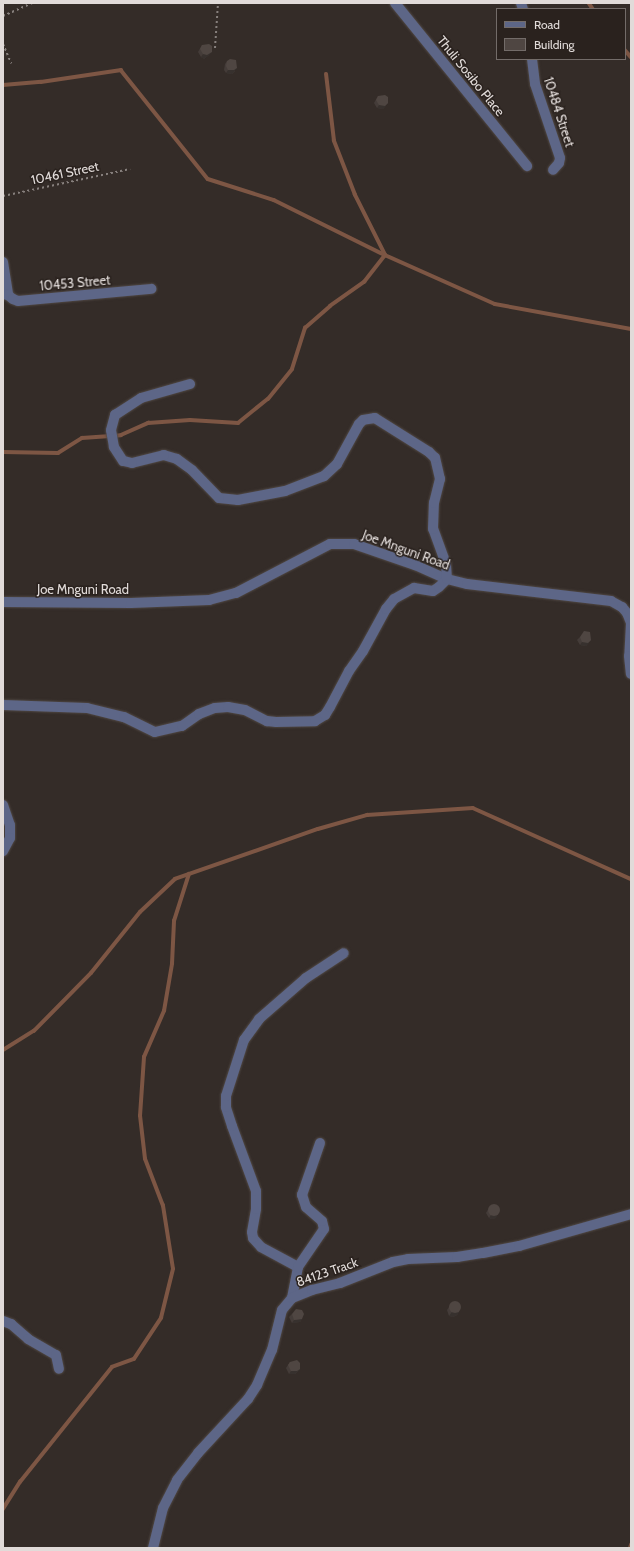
<!DOCTYPE html>
<style>
body{margin:0}
#map{position:relative;width:634px;height:1551px;overflow:hidden;background:#342c28;font-family:Cabin,sans-serif}
div>[style]{position:absolute}
.stream>*{height:3.5px;margin:-1.75px;padding:0 1.75px;transform-origin:1.75px;border-radius:1.75px;background:#7d5644}
.path>*{height:2px;margin-top:-1px;transform-origin:0;background:repeating-linear-gradient(90deg,#87807d 0 2px,transparent 0 5px)}
.roads{filter:drop-shadow(0 0 1px #504844) drop-shadow(0 0 1px #504844)}
.minor>*{height:10px;margin:-5px;padding:0 5px;transform-origin:5px;border-radius:5px;background:#5d6687}
.wall>*{inset:0;background:#443c39}
.shaded-wall>*{inset:0;background:#37312e}
.building>*{inset:0;background:#4f4642}
.round{border-radius:50%}
span{translate:-50% -50%;white-space:nowrap;text-align:center;line-height:1.15;-webkit-text-stroke:3px #2a221e;paint-order:stroke}
.street-label{font-size:13px;color:#e1dbd9}
.frame{position:absolute;inset:0;border:4px solid #e1dbd9;pointer-events:none}
.legend{position:absolute;left:496px;top:8px;width:130px;height:52px;box-sizing:border-box;background:#2a221e;border:1px solid #736c69;margin:0;padding:5px 7px;list-style:none;font-size:12px;color:#e1dbd9}
.legend li{display:flex;align-items:center;gap:8px;height:20px}
.legend b{width:20px;border:1px solid #736c69}
</style>
<div id="map">
<div class="stream">
<div style="left:589px;top:3px;width:7px;rotate:56deg"></div>
<div style="left:625px;top:50px;width:9px;rotate:49deg"></div>
<div style="left:3px;top:85px;width:38px;rotate:-5deg"></div>
<div style="left:41px;top:82px;width:81px;rotate:-8.5deg"></div>
<div style="left:121px;top:70px;width:139px;rotate:51.4deg"></div>
<div style="left:208px;top:179px;width:69px;rotate:17.7deg"></div>
<div style="left:274px;top:200px;width:124px;rotate:26.4deg"></div>
<div style="left:385px;top:255px;width:120px;rotate:24deg"></div>
<div style="left:495px;top:304px;width:138px;rotate:10.4deg"></div>
<div style="left:3px;top:452px;width:55px;rotate:1deg"></div>
<div style="left:58px;top:453px;width:28px;rotate:-32deg"></div>
<div style="left:82px;top:438px;width:39px;rotate:-4deg"></div>
<div style="left:121px;top:435px;width:30px;rotate:-24deg"></div>
<div style="left:148px;top:423px;width:42px;rotate:-4.1deg"></div>
<div style="left:190px;top:420px;width:48px;rotate:3.6deg"></div>
<div style="left:238px;top:423px;width:38px;rotate:-39deg"></div>
<div style="left:268px;top:399px;width:38px;rotate:-51deg"></div>
<div style="left:292px;top:369px;width:43px;rotate:-72.4deg"></div>
<div style="left:305px;top:328px;width:33px;rotate:-41deg"></div>
<div style="left:330px;top:306px;width:42px;rotate:-35.2deg"></div>
<div style="left:364px;top:282px;width:34px;rotate:-52deg"></div>
<div style="left:385px;top:255px;width:67px;rotate:-116.6deg"></div>
<div style="left:355px;top:195px;width:58px;rotate:-111.3deg"></div>
<div style="left:334px;top:141px;width:67px;rotate:-96.8deg"></div>
<div style="left:3px;top:1050px;width:36px;rotate:-32deg"></div>
<div style="left:34px;top:1031px;width:81px;rotate:-45.5deg"></div>
<div style="left:91px;top:973px;width:78px;rotate:-51.2deg"></div>
<div style="left:140px;top:912px;width:48px;rotate:-43.3deg"></div>
<div style="left:175px;top:879px;width:151px;rotate:-19.3deg"></div>
<div style="left:318px;top:829px;width:51px;rotate:-15.9deg"></div>
<div style="left:367px;top:815px;width:106px;rotate:-3.8deg"></div>
<div style="left:473px;top:808px;width:173px;rotate:24.2deg"></div>
<div style="left:3px;top:1509px;width:32px;rotate:-58deg"></div>
<div style="left:20px;top:1482px;width:147px;rotate:-51.3deg"></div>
<div style="left:112px;top:1367px;width:23px;rotate:-20deg"></div>
<div style="left:134px;top:1359px;width:49px;rotate:-56.6deg"></div>
<div style="left:161px;top:1318px;width:50px;rotate:-76.2deg"></div>
<div style="left:173px;top:1269px;width:64px;rotate:-99deg"></div>
<div style="left:163px;top:1206px;width:50px;rotate:-111deg"></div>
<div style="left:145px;top:1159px;width:43px;rotate:-96.6deg"></div>
<div style="left:140px;top:1116px;width:59px;rotate:-86.1deg"></div>
<div style="left:144px;top:1057px;width:50px;rotate:-66.5deg"></div>
<div style="left:164px;top:1011px;width:48px;rotate:-80.3deg"></div>
<div style="left:172px;top:964px;width:43px;rotate:-87.3deg"></div>
<div style="left:174px;top:921px;width:49px;rotate:-72.3deg"></div>
<div style="left:630px;top:1548px;width:3px;rotate:-72deg"></div>
</div>
<div class="path">
<div style="left:3px;top:16px;width:32px;rotate:-24deg"></div>
<div style="left:3px;top:44px;width:21px;rotate:67deg"></div>
<div style="left:215px;top:48px;width:45px;rotate:-86.2deg"></div>
<div style="left:3px;top:196px;width:130px;rotate:-12deg"></div>
</div>
<div class="roads">
<div class="minor">
<div style="left:395px;top:3px;width:210px;rotate:51deg"></div>
<div style="left:521px;top:3px;width:6px;rotate:72deg"></div>
<div style="left:532px;top:59px;width:25px;rotate:83deg"></div>
<div style="left:535px;top:84px;width:78px;rotate:71.3deg"></div>
<div style="left:560px;top:158px;width:5px;rotate:101deg"></div>
<div style="left:559px;top:163px;width:9px;rotate:131deg"></div>
<div style="left:3px;top:262px;width:33px;rotate:81deg"></div>
<div style="left:3px;top:294px;width:5px;rotate:11deg"></div>
<div style="left:8px;top:295px;width:6px;rotate:39deg"></div>
<div style="left:13px;top:299px;width:5px;rotate:22deg"></div>
<div style="left:18px;top:301px;width:134px;rotate:-5.2deg"></div>
<div style="left:3px;top:602px;width:128px;rotate:0.4deg"></div>
<div style="left:131px;top:603px;width:78px;rotate:-2.2deg"></div>
<div style="left:209px;top:600px;width:28px;rotate:-15deg"></div>
<div style="left:236px;top:593px;width:106px;rotate:-27.5deg"></div>
<div style="left:330px;top:544px;width:24px"></div>
<div style="left:354px;top:544px;width:65px;rotate:19deg"></div>
<div style="left:415px;top:565px;width:35px;rotate:24deg"></div>
<div style="left:447px;top:579px;width:21px;rotate:14deg"></div>
<div style="left:467px;top:584px;width:145px;rotate:6.7deg"></div>
<div style="left:611px;top:601px;width:13px;rotate:29deg"></div>
<div style="left:622px;top:607px;width:8px;rotate:50deg"></div>
<div style="left:627px;top:613px;width:11px;rotate:68deg"></div>
<div style="left:631px;top:623px;width:33px;rotate:93deg"></div>
<div style="left:629px;top:656px;width:18px;rotate:84deg"></div>
<div style="left:3px;top:705px;width:84px;rotate:2deg"></div>
<div style="left:87px;top:708px;width:38px;rotate:14deg"></div>
<div style="left:124px;top:717px;width:34px;rotate:26deg"></div>
<div style="left:155px;top:732px;width:28px;rotate:-13deg"></div>
<div style="left:182px;top:726px;width:21px;rotate:-35deg"></div>
<div style="left:199px;top:714px;width:17px;rotate:-21deg"></div>
<div style="left:215px;top:708px;width:13px;rotate:-4deg"></div>
<div style="left:228px;top:707px;width:17px;rotate:10deg"></div>
<div style="left:245px;top:710px;width:25px;rotate:27deg"></div>
<div style="left:267px;top:721px;width:9px;rotate:6deg"></div>
<div style="left:276px;top:722px;width:39px;rotate:-1deg"></div>
<div style="left:315px;top:721px;width:12px;rotate:-31deg"></div>
<div style="left:325px;top:715px;width:9px;rotate:-58deg"></div>
<div style="left:330px;top:707px;width:41px;rotate:-62.2deg"></div>
<div style="left:349px;top:671px;width:24px;rotate:-55deg"></div>
<div style="left:363px;top:651px;width:48px;rotate:-61.3deg"></div>
<div style="left:386px;top:609px;width:13px;rotate:-51deg"></div>
<div style="left:394px;top:599px;width:23px;rotate:-29deg"></div>
<div style="left:414px;top:588px;width:19px;rotate:9deg"></div>
<div style="left:433px;top:591px;width:7px;rotate:-34deg"></div>
<div style="left:439px;top:587px;width:11px;rotate:-45deg"></div>
<div style="left:447px;top:579px;width:15px;rotate:-94deg"></div>
<div style="left:446px;top:564px;width:37px;rotate:-110deg"></div>
<div style="left:433px;top:529px;width:26px;rotate:-88deg"></div>
<div style="left:434px;top:503px;width:25px;rotate:-76deg"></div>
<div style="left:440px;top:479px;width:22px;rotate:-103deg"></div>
<div style="left:435px;top:458px;width:8px;rotate:-135deg"></div>
<div style="left:429px;top:452px;width:64px;rotate:-147.8deg"></div>
<div style="left:375px;top:418px;width:12px;rotate:171deg"></div>
<div style="left:363px;top:420px;width:6px;rotate:135deg"></div>
<div style="left:359px;top:424px;width:46px;rotate:118.8deg"></div>
<div style="left:337px;top:464px;width:18px;rotate:137deg"></div>
<div style="left:324px;top:476px;width:42px;rotate:159deg"></div>
<div style="left:285px;top:491px;width:48px;rotate:169.2deg"></div>
<div style="left:238px;top:500px;width:19px;rotate:-174deg"></div>
<div style="left:219px;top:498px;width:39px;rotate:-134deg"></div>
<div style="left:192px;top:470px;width:19px;rotate:-144deg"></div>
<div style="left:177px;top:459px;width:14px;rotate:-163deg"></div>
<div style="left:164px;top:455px;width:33px;rotate:166deg"></div>
<div style="left:132px;top:463px;width:9px;rotate:-167deg"></div>
<div style="left:123px;top:461px;width:17px;rotate:-123deg"></div>
<div style="left:114px;top:447px;width:17px;rotate:-100deg"></div>
<div style="left:111px;top:430px;width:16px;rotate:-75deg"></div>
<div style="left:115px;top:415px;width:31px;rotate:-33deg"></div>
<div style="left:141px;top:398px;width:51px;rotate:-15.9deg"></div>
<div style="left:3px;top:805px;width:21px;rotate:71deg"></div>
<div style="left:10px;top:825px;width:13px;rotate:90deg"></div>
<div style="left:10px;top:838px;width:15px;rotate:118deg"></div>
<div style="left:298px;top:1267px;width:42px;rotate:-151.6deg"></div>
<div style="left:261px;top:1247px;width:12px;rotate:-132deg"></div>
<div style="left:253px;top:1238px;width:6px;rotate:-99deg"></div>
<div style="left:252px;top:1232px;width:23px;rotate:-80deg"></div>
<div style="left:256px;top:1209px;width:18px;rotate:-90deg"></div>
<div style="left:256px;top:1191px;width:69px;rotate:-110.3deg"></div>
<div style="left:232px;top:1126px;width:20px;rotate:-108deg"></div>
<div style="left:226px;top:1107px;width:11px;rotate:-90deg"></div>
<div style="left:226px;top:1096px;width:59px;rotate:-72.2deg"></div>
<div style="left:244px;top:1040px;width:26px;rotate:-54deg"></div>
<div style="left:259px;top:1019px;width:62px;rotate:-41.1deg"></div>
<div style="left:306px;top:978px;width:45px;rotate:-33.3deg"></div>
<div style="left:292px;top:1298px;width:32px;rotate:-79deg"></div>
<div style="left:298px;top:1267px;width:46px;rotate:-55.6deg"></div>
<div style="left:324px;top:1229px;width:8px;rotate:-104deg"></div>
<div style="left:322px;top:1221px;width:21px;rotate:-139deg"></div>
<div style="left:306px;top:1207px;width:13px;rotate:-108deg"></div>
<div style="left:302px;top:1195px;width:55px;rotate:-70.9deg"></div>
<div style="left:3px;top:1321px;width:9px;rotate:21deg"></div>
<div style="left:11px;top:1324px;width:23px;rotate:41deg"></div>
<div style="left:28px;top:1339px;width:32px;rotate:30deg"></div>
<div style="left:56px;top:1355px;width:14px;rotate:78deg"></div>
<div style="left:153px;top:1548px;width:41px;rotate:-76deg"></div>
<div style="left:163px;top:1508px;width:31px;rotate:-63deg"></div>
<div style="left:177px;top:1480px;width:34px;rotate:-52deg"></div>
<div style="left:198px;top:1453px;width:74px;rotate:-47.2deg"></div>
<div style="left:248px;top:1399px;width:17px;rotate:-57deg"></div>
<div style="left:257px;top:1385px;width:38px;rotate:-67deg"></div>
<div style="left:272px;top:1350px;width:41px;rotate:-76deg"></div>
<div style="left:282px;top:1310px;width:16px;rotate:-50deg"></div>
<div style="left:292px;top:1298px;width:22px;rotate:-22deg"></div>
<div style="left:312px;top:1290px;width:29px;rotate:-14deg"></div>
<div style="left:340px;top:1283px;width:57px;rotate:-21.6deg"></div>
<div style="left:393px;top:1262px;width:15px;rotate:-11deg"></div>
<div style="left:408px;top:1259px;width:49px;rotate:-2.3deg"></div>
<div style="left:457px;top:1257px;width:26px;rotate:-9deg"></div>
<div style="left:483px;top:1253px;width:37px;rotate:-11deg"></div>
<div style="left:519px;top:1246px;width:116px;rotate:-15.9deg"></div>
</div>
</div>
<div class="wall">
<div style="clip-path:polygon(202px 45px,209px 55px,204px 59px,201px 57px,198px 52px)"></div>
<div style="clip-path:polygon(227px 61px,235px 71px,232px 74px,226px 73px,224px 70px,225px 64px)"></div>
<div style="clip-path:polygon(378px 96px,388px 103px,383px 109px,377px 108px,374px 103px)"></div>
<div style="clip-path:polygon(580px 637px,591px 640px,586px 646px,580px 645px,577px 640px)"></div>
<div style="clip-path:polygon(490px 1206px,496px 1218px,492px 1219px,489px 1218px,486px 1213px)"></div>
<div style="clip-path:polygon(451px 1304px,459px 1312px,457px 1315px,453px 1317px,449px 1316px,447px 1310px)"></div>
<div style="clip-path:polygon(292px 1314px,302px 1319px,300px 1322px,292px 1323px,289px 1317px)"></div>
<div style="clip-path:polygon(290px 1362px,300px 1369px,295px 1374px,289px 1374px,286px 1368px)"></div>
</div>
<div class="shaded-wall">
<div style="clip-path:polygon(212px 52px,209px 55px,204px 59px,201px 57px,203px 54px)"></div>
<div style="clip-path:polygon(237px 68px,232px 74px,226px 73px,228px 70px)"></div>
<div style="clip-path:polygon(388px 103px,383px 109px,377px 108px,379px 105px)"></div>
<div style="clip-path:polygon(591px 640px,586px 646px,580px 645px,582px 642px)"></div>
<div style="clip-path:polygon(498px 1214px,496px 1218px,492px 1219px,489px 1218px,491px 1215px)"></div>
<div style="clip-path:polygon(452px 1312px,459px 1312px,457px 1315px,453px 1317px,449px 1316px)"></div>
<div style="clip-path:polygon(302px 1319px,300px 1322px,292px 1323px,294px 1320px)"></div>
<div style="clip-path:polygon(300px 1369px,295px 1374px,289px 1374px,291px 1371px)"></div>
</div>
<div class="building">
<div style="clip-path:polygon(209px 44px,212px 46px,212px 52px,207px 55px,203px 54px,200px 49px,202px 45px)"></div>
<div style="clip-path:polygon(230px 59px,236px 60px,237px 68px,234px 70px,228px 70px,226px 66px,227px 61px)"></div>
<div style="clip-path:polygon(385px 95px,388px 97px,388px 103px,385px 106px,379px 105px,376px 100px,378px 96px)"></div>
<div style="clip-path:polygon(584px 631px,590px 632px,591px 640px,588px 643px,582px 642px,580px 637px)"></div>
<div class="round" style="left:488px;top:1204px;width:12px;height:12px"></div>
<div class="round" style="left:449px;top:1301px;width:12px;height:12px"></div>
<div style="clip-path:polygon(296px 1309px,302px 1310px,304px 1314px,302px 1319px,294px 1320px,292px 1314px)"></div>
<div style="clip-path:polygon(297px 1360px,300px 1363px,300px 1369px,297px 1371px,291px 1371px,288px 1365px,290px 1362px)"></div>
</div>
<div class="street-label">
<span style="left:471px;top:76px;rotate:51deg">Thuli Sosibo Place</span>
<span style="left:559px;top:112px;rotate:72deg">10484 Street</span>
<span style="left:65px;top:173px;rotate:-12deg">10461 Street</span>
<span style="left:75px;top:283px;rotate:-5deg">10453 Street</span>
<span style="left:406px;top:550px;rotate:20deg">Joe Mnguni Road</span>
<span style="left:83px;top:589px">Joe Mnguni Road</span>
<span style="left:327px;top:1272px;rotate:-19deg">84123 Track</span>
</div>
<div class="frame"></div>
<ul class="legend">
<li><b style="height:5px;background:#5d6687"></b>Road</li>
<li><b style="height:11px;background:#4f4642"></b>Building</li>
</ul>
</div>
